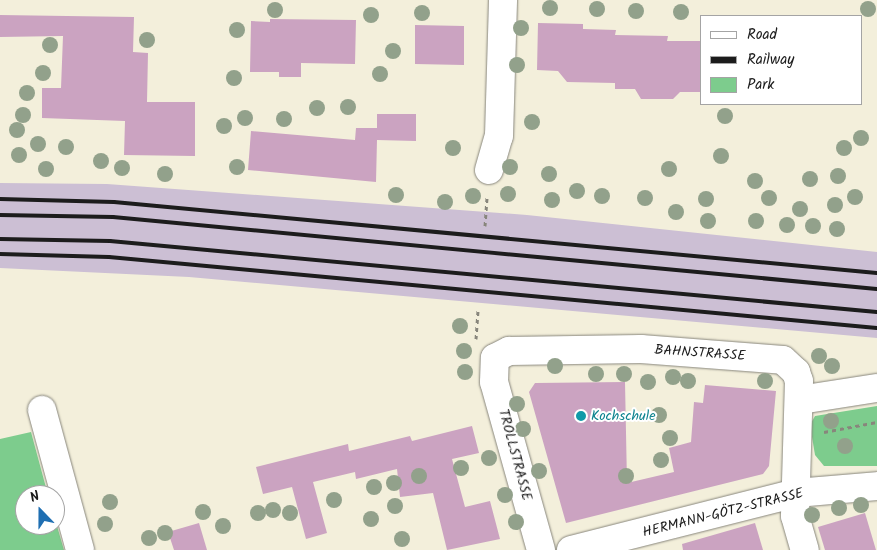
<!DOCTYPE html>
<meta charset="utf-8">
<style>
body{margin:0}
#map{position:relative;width:877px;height:550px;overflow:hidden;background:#f3efdb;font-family:Kalam,sans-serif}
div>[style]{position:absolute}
.industrial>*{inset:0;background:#ccbfd4}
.green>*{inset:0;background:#7dcc8d}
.building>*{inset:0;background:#cba3c1}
.path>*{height:3px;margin-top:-1.5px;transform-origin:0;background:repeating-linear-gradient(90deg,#88867c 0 4px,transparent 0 8px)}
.roads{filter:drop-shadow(0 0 1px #88867c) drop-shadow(0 0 1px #88867c)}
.minor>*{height:28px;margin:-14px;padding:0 14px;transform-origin:14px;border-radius:14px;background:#fff}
.rail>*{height:4px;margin:-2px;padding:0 2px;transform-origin:2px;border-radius:2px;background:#1c1c1c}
.trees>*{width:16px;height:16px;margin:-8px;border-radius:50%;background:#92a18b}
.dots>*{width:14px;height:14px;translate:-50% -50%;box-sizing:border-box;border:2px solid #fff;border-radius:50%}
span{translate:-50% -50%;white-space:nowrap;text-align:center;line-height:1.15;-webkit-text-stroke:4px #fff;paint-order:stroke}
.street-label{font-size:14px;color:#1c1c1c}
.culture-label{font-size:14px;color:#0d838f}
.left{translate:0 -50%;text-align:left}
.legend{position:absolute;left:700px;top:15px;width:162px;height:90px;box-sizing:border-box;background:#fff;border:1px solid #a4a4a4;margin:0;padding:6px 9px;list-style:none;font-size:15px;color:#1c1c1c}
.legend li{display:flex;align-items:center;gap:10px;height:25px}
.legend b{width:25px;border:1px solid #a4a4a4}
.north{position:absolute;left:15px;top:485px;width:50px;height:50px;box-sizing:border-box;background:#fff;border:1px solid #a4a4a4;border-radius:50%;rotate:338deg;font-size:14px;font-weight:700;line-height:20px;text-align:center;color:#1c1c1c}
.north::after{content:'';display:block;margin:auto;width:18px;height:22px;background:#1f6fb2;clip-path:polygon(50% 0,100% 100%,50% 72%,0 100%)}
</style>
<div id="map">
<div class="industrial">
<div style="clip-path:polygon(0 183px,107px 184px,527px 215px,877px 252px,877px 338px,189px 277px,0 268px)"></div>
</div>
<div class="green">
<div style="clip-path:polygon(877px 406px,877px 466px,824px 466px,815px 455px,810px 425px,815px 416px)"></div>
<div style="clip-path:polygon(31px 432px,48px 495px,25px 495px,25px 525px,55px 525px,55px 519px,64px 550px,0 550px,0 439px)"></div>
</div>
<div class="building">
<div style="clip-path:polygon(0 15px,134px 17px,133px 52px,148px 53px,147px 102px,195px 102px,195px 156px,124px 155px,125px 121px,42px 118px,42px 88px,61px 88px,63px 36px,0 37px)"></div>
<div style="clip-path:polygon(270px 19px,356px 20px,355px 64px,301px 63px,301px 77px,279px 77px,279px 72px,250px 72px,251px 21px,270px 22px)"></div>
<div style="clip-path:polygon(538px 23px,583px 24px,583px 29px,616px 30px,615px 35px,668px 36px,667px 41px,701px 41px,701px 92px,680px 92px,673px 99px,641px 99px,635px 89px,615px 89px,615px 83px,567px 82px,558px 71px,537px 70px)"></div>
<div style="clip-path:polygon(415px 25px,464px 26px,464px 65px,415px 64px)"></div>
<div style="clip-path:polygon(377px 114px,416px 114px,416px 141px,377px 140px,376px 182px,248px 170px,251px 131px,355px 140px,356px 128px,377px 128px)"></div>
<div style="clip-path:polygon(625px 382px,627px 483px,674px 472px,669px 448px,691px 442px,694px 402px,703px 403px,705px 385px,776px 391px,769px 466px,763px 474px,566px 523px,529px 392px,535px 383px)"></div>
<div style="clip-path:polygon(472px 426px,479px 453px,452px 459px,465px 507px,490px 501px,500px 539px,447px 550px,433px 493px,400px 497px,397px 469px,356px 479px,355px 472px,313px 482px,327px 533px,306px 539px,292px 487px,263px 494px,256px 467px,348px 444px,349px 451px,410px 436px,412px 441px)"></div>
<div style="clip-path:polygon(865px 513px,876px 550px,825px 550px,818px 527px)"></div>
<div style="clip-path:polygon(199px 523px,207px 550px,174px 550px,168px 532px)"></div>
<div style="clip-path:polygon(755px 523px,763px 550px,683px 550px,682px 544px)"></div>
</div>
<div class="path">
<div style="left:485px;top:226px;width:29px;rotate:-86deg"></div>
<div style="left:476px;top:339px;width:31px;rotate:-86deg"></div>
<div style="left:824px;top:432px;width:54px;rotate:-10.7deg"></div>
</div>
<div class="roads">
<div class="minor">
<div style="left:489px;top:170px;width:35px;rotate:-74deg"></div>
<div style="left:499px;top:136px;width:136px;rotate:-88.3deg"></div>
<div style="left:800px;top:400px;width:78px;rotate:-8.9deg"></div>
<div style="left:42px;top:410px;width:145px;rotate:74.8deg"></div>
<div style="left:541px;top:550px;width:174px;rotate:-105.6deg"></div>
<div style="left:494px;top:382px;width:24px;rotate:-88deg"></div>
<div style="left:495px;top:358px;width:16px;rotate:-27deg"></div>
<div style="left:509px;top:351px;width:132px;rotate:-0.9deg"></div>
<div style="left:641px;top:349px;width:142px;rotate:4.4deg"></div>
<div style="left:783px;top:360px;width:18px;rotate:43deg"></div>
<div style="left:796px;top:372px;width:9px;rotate:72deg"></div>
<div style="left:799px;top:381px;width:135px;rotate:91.7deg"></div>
<div style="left:795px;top:516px;width:35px;rotate:74deg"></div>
<div style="left:571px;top:550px;width:232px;rotate:-14.2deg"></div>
<div style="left:796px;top:493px;width:81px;rotate:-4.9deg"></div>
</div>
</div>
<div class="rail">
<div style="left:0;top:199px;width:114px;rotate:1.5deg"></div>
<div style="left:114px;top:202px;width:766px;rotate:5.32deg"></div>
<div style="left:0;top:215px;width:113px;rotate:1deg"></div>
<div style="left:113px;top:217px;width:767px;rotate:5.38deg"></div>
<div style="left:0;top:239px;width:110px;rotate:1deg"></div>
<div style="left:110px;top:241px;width:770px;rotate:5.29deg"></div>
<div style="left:0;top:254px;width:109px;rotate:1.6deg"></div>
<div style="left:109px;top:257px;width:771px;rotate:5.28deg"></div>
</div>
<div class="trees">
<div style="left:550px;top:8px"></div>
<div style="left:597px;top:9px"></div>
<div style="left:868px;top:9px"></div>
<div style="left:275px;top:10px"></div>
<div style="left:636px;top:11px"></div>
<div style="left:681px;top:12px"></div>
<div style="left:422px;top:13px"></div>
<div style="left:371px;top:15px"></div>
<div style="left:521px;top:28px"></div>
<div style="left:237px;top:30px"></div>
<div style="left:147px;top:40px"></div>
<div style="left:50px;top:45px"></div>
<div style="left:393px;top:51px"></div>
<div style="left:517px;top:65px"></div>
<div style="left:43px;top:73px"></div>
<div style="left:380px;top:74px"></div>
<div style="left:234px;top:78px"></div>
<div style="left:27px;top:93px"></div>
<div style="left:348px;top:107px"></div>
<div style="left:317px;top:108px"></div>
<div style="left:23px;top:115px"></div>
<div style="left:725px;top:116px"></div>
<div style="left:245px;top:118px"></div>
<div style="left:284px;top:119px"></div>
<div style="left:532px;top:122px"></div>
<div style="left:224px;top:126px"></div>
<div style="left:17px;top:130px"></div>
<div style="left:861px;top:138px"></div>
<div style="left:38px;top:144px"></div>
<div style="left:66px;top:147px"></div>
<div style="left:453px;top:148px"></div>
<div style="left:844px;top:148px"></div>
<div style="left:19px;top:155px"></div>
<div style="left:721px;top:156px"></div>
<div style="left:101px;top:161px"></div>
<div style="left:237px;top:167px"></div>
<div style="left:510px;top:167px"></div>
<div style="left:122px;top:168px"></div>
<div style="left:46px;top:169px"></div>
<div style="left:669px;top:169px"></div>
<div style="left:165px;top:174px"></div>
<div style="left:549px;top:174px"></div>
<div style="left:838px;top:176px"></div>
<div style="left:810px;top:179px"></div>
<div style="left:755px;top:181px"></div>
<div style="left:577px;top:191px"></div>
<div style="left:508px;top:194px"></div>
<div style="left:396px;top:195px"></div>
<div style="left:473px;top:196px"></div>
<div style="left:602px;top:196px"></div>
<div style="left:855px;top:197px"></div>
<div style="left:645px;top:198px"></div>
<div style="left:769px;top:198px"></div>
<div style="left:706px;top:199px"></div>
<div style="left:552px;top:200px"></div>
<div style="left:445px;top:202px"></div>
<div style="left:835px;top:205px"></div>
<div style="left:800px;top:209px"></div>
<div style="left:676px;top:212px"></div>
<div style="left:708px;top:221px"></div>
<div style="left:756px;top:221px"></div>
<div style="left:787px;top:225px"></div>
<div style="left:813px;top:226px"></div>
<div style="left:837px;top:229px"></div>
<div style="left:460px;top:326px"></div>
<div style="left:464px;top:351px"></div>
<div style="left:819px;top:356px"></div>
<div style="left:555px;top:366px"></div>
<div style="left:832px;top:366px"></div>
<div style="left:465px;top:372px"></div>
<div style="left:596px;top:374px"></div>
<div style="left:624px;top:374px"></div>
<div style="left:673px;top:377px"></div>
<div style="left:688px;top:381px"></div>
<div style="left:765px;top:381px"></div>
<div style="left:648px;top:382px"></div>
<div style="left:517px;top:404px"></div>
<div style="left:659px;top:415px"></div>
<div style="left:831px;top:421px"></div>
<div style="left:523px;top:429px"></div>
<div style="left:670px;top:438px"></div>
<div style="left:845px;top:446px"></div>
<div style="left:489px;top:458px"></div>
<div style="left:661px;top:460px"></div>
<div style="left:461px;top:468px"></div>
<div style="left:539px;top:471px"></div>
<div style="left:419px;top:476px"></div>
<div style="left:626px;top:476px"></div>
<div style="left:394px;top:483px"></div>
<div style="left:374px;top:487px"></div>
<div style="left:505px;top:495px"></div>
<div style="left:334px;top:500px"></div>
<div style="left:110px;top:502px"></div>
<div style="left:861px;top:505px"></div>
<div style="left:395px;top:506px"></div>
<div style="left:839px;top:508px"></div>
<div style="left:273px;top:510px"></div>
<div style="left:203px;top:512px"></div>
<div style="left:258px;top:513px"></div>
<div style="left:290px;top:513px"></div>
<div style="left:812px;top:515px"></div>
<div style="left:371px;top:519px"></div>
<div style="left:516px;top:522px"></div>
<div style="left:105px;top:524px"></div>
<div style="left:223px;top:526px"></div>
<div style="left:165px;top:533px"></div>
<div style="left:149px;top:538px"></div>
<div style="left:402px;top:539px"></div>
</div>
<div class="dots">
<div style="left:581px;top:416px;background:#0f9aa8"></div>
</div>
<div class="street-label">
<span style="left:700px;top:353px;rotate:4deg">BAHNSTRASSE</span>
<span style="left:515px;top:455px;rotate:75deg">TROLLSTRASSE</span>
<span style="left:723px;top:513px;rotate:-14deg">HERMANN-GÖTZ-STRASSE</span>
</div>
<div class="culture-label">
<span class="left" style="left:591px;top:416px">Kochschule</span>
</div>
<ul class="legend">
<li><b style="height:6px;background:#fff"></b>Road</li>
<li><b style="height:6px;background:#1c1c1c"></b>Railway</li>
<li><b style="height:14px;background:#7dcc8d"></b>Park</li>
</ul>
<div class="north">N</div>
</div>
